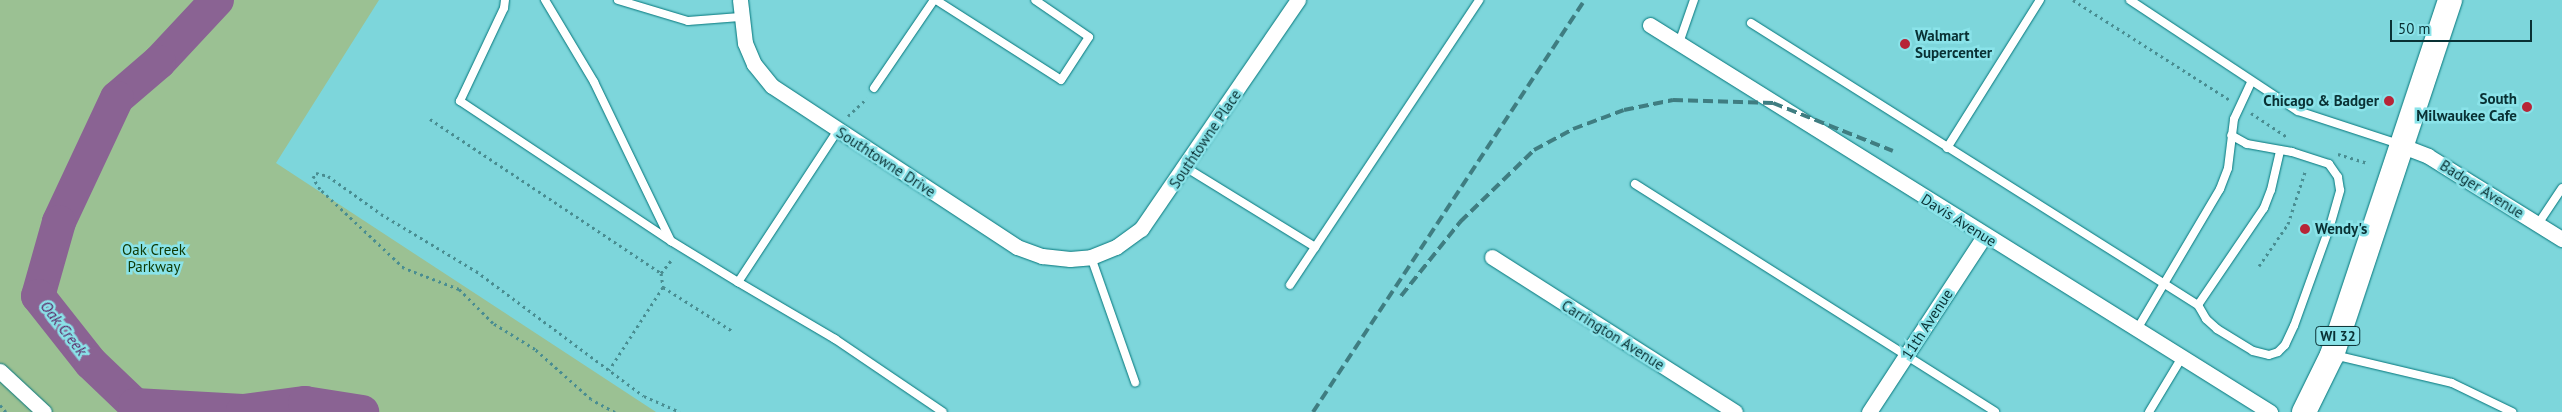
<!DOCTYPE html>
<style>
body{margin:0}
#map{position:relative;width:2562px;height:412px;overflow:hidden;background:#7dd6db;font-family:"PT Sans",sans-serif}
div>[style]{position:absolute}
.green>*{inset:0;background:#9bc193}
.river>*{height:34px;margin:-17px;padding:0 17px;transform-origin:17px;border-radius:17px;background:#8a6393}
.path>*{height:3px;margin-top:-1.5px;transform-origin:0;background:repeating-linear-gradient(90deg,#498d91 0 2.5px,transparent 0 6.5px)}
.roads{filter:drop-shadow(0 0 1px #04767b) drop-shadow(0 0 1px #04767b)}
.service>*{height:8px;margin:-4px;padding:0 4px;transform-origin:4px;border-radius:4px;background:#fff}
.minor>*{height:15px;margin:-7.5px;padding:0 7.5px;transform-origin:7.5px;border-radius:7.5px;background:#fff}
.primary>*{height:24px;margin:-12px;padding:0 12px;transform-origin:12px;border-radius:12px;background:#fff}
.rail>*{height:4px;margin-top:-2px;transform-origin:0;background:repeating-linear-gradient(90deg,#3f7d81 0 10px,transparent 0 15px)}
.dots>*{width:14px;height:14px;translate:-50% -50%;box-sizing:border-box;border:2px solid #8ae3e9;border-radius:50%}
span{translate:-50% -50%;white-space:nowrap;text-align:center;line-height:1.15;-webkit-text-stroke:5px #8ae3e9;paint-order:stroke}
.shield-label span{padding:1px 4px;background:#8ae3e9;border:1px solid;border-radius:4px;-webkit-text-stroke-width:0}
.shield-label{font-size:14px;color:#093134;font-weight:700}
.poi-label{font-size:15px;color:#093134;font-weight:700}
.left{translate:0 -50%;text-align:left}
.right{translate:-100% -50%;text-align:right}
.street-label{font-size:15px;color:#093134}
.park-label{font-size:15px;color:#0f3a05}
.water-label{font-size:16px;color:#5b2866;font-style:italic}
.scale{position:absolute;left:2390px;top:20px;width:142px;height:22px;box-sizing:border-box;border:2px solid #093134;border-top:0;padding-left:6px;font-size:15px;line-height:18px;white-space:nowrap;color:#093134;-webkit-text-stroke:4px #8ae3e9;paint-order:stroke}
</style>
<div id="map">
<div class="green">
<div style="clip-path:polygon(0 0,379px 0,276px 163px,656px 412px,0 412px)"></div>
</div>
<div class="river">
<div style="left:217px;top:0;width:85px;rotate:133.1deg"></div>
<div style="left:159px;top:62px;width:55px;rotate:139.4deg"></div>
<div style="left:117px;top:98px;width:137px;rotate:115.1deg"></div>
<div style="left:59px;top:222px;width:77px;rotate:105.8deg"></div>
<div style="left:38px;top:296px;width:85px;rotate:51.7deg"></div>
<div style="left:91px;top:363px;width:61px;rotate:43.7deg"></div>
<div style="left:135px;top:405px;width:108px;rotate:3.2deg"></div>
<div style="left:243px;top:411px;width:63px;rotate:-7.4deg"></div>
<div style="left:305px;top:403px;width:58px;rotate:9deg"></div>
</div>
<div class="path">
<div style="left:2073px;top:0;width:186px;rotate:32.5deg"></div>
<div style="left:2251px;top:113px;width:43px;rotate:33.7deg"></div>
<div style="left:848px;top:116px;width:26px;rotate:-43deg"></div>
<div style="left:430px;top:119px;width:278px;rotate:33.7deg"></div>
<div style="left:661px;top:273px;width:14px;rotate:82deg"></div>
<div style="left:663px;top:287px;width:99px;rotate:123deg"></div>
<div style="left:2338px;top:154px;width:30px;rotate:17deg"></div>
<div style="left:2259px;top:266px;width:51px;rotate:-55.4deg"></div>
<div style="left:2288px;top:224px;width:58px;rotate:-71.9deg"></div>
<div style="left:661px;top:273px;width:19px;rotate:-51deg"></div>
<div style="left:663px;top:287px;width:84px;rotate:32.4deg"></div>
<div style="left:0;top:405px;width:9px;rotate:49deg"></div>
<div style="left:615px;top:412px;width:27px;rotate:-152deg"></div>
<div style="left:591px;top:399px;width:75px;rotate:-138.2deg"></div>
<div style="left:535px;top:349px;width:49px;rotate:-148.2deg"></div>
<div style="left:493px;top:323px;width:48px;rotate:-135deg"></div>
<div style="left:459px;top:289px;width:59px;rotate:-159.1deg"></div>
<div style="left:404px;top:268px;width:115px;rotate:-136.8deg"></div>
<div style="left:320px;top:189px;width:13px;rotate:-122deg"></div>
<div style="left:313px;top:178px;width:6px;rotate:-59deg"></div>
<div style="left:316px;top:173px;width:12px;rotate:14deg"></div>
<div style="left:328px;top:176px;width:65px;rotate:35.6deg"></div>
<div style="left:381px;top:214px;width:111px;rotate:31deg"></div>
<div style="left:476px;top:271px;width:209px;rotate:36.7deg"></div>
<div style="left:644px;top:396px;width:39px;rotate:24deg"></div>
</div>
<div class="roads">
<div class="service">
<div style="left:505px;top:0;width:8px;rotate:97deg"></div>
<div style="left:504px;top:8px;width:103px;rotate:115.3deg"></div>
<div style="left:460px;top:101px;width:253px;rotate:33.6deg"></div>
<div style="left:545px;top:0;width:96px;rotate:59.1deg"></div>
<div style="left:594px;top:82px;width:177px;rotate:64.2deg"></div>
<div style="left:671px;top:241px;width:79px;rotate:31.5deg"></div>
<div style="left:618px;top:0;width:73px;rotate:16.7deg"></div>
<div style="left:688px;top:21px;width:52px;rotate:-4.4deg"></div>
<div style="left:936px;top:0;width:148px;rotate:32.6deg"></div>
<div style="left:1061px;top:80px;width:51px;rotate:-56.9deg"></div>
<div style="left:1089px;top:37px;width:65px;rotate:-145.6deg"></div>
<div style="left:2130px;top:0;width:201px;rotate:33.5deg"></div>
<div style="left:2298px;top:111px;width:106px;rotate:18.1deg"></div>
<div style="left:1751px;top:23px;width:529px;rotate:32.25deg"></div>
<div style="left:2198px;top:305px;width:16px;rotate:60deg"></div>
<div style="left:2206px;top:319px;width:15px;rotate:42deg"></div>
<div style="left:2217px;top:329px;width:42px;rotate:31.4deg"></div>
<div style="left:2253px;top:351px;width:16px;rotate:14deg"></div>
<div style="left:2269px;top:355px;width:9px;rotate:-18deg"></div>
<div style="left:2278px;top:352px;width:10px;rotate:-45deg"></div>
<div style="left:2285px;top:345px;width:21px;rotate:-65deg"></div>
<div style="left:2294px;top:326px;width:106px;rotate:-70.2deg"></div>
<div style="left:2330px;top:226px;width:37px;rotate:-74deg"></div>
<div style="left:2340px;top:190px;width:13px;rotate:-99deg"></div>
<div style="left:2338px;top:177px;width:16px;rotate:-125deg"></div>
<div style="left:2329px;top:164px;width:39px;rotate:-162deg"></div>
<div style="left:2292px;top:152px;width:46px;rotate:-169.9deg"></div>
<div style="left:2247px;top:144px;width:18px;rotate:-151deg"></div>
<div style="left:1679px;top:43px;width:46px;rotate:-70.8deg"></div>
<div style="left:874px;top:88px;width:107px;rotate:-55.7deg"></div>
<div style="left:838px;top:130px;width:182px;rotate:123.3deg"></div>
<div style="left:738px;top:282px;width:113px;rotate:30.4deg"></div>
<div style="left:835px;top:339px;width:130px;rotate:34.1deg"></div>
<div style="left:1947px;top:148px;width:175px;rotate:-57.9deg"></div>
<div style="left:1185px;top:167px;width:153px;rotate:31.6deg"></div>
<div style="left:1635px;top:184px;width:426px;rotate:32.3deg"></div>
<div style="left:2538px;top:224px;width:43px;rotate:-56.3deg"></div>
<div style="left:1091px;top:257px;width:133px;rotate:70.6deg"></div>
<div style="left:1290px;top:285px;width:342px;rotate:-56.4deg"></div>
<div style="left:2198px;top:305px;width:117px;rotate:-55.8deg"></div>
<div style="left:2264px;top:208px;width:19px;rotate:-69deg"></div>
<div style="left:2271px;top:190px;width:40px;rotate:-77deg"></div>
<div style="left:2136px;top:331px;width:165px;rotate:-59.4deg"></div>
<div style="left:2220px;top:189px;width:22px;rotate:-69deg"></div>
<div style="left:2228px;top:168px;width:49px;rotate:-83deg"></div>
<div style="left:2234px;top:119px;width:40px;rotate:-65deg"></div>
<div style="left:2334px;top:355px;width:121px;rotate:13.3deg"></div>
<div style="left:2452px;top:383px;width:67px;rotate:25.8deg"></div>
<div style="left:2149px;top:412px;width:62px;rotate:-58.9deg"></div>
</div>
<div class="minor">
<div style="left:740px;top:0;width:43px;rotate:83.4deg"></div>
<div style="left:745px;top:43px;width:23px;rotate:67deg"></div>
<div style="left:754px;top:64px;width:28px;rotate:51deg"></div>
<div style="left:772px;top:86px;width:293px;rotate:33.3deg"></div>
<div style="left:1017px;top:247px;width:27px;rotate:20deg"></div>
<div style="left:1042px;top:256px;width:28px;rotate:6deg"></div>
<div style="left:1070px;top:259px;width:21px;rotate:-5deg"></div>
<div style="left:1091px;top:257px;width:27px;rotate:-22deg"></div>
<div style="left:1116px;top:247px;width:31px;rotate:-36deg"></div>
<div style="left:1141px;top:229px;width:278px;rotate:-55.6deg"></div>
<div style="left:1650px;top:25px;width:731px;rotate:31.97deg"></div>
<div style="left:2400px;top:145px;width:30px;rotate:21deg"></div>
<div style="left:2428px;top:156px;width:158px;rotate:31.8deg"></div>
<div style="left:1492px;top:257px;width:288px;rotate:32.5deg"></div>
<div style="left:0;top:371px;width:60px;rotate:43deg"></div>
<div style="left:1869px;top:412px;width:210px;rotate:-56.8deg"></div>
</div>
<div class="primary">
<div style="left:2304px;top:412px;width:64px;rotate:-63.8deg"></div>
<div style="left:2332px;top:355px;width:374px;rotate:-71.6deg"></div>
</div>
</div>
<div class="rail">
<div style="left:1401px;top:296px;width:95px;rotate:-51.4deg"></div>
<div style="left:1460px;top:222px;width:103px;rotate:-44.2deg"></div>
<div style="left:1534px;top:150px;width:44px;rotate:-28.3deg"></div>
<div style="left:1573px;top:129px;width:54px;rotate:-20.4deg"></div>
<div style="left:1624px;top:110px;width:50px;rotate:-11.5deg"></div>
<div style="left:1673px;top:100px;width:100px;rotate:1.7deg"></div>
<div style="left:1773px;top:103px;width:129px;rotate:21.8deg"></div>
<div style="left:1313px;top:412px;width:494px;rotate:-56.6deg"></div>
</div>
<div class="dots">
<div style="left:1905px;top:44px;background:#b72537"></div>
<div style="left:2389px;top:101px;background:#b72537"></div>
<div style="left:2527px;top:107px;background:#b72537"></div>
<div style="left:2305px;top:229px;background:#b72537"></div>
</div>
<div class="shield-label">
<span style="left:2338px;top:336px">WI 32</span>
</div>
<div class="poi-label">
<span class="left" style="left:1915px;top:44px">Walmart<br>Supercenter</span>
<span class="right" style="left:2517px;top:107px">South<br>Milwaukee Cafe</span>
<span class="right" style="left:2379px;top:101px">Chicago &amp; Badger</span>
<span class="left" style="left:2315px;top:229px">Wendy's</span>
</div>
<div class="street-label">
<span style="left:1205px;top:139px;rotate:-56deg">Southtowne Place</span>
<span style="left:886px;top:162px;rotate:33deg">Southtowne Drive</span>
<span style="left:2482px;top:189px;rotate:32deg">Badger Avenue</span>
<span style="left:1959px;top:220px;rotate:32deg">Davis Avenue</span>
<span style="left:1927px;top:324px;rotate:-57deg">11th Avenue</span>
<span style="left:1613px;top:335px;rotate:32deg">Carrington Avenue</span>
</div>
<div class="park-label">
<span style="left:154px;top:258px">Oak Creek<br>Parkway</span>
</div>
<div class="water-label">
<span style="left:64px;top:328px;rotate:52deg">Oak Creek</span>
</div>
<div class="scale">50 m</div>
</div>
